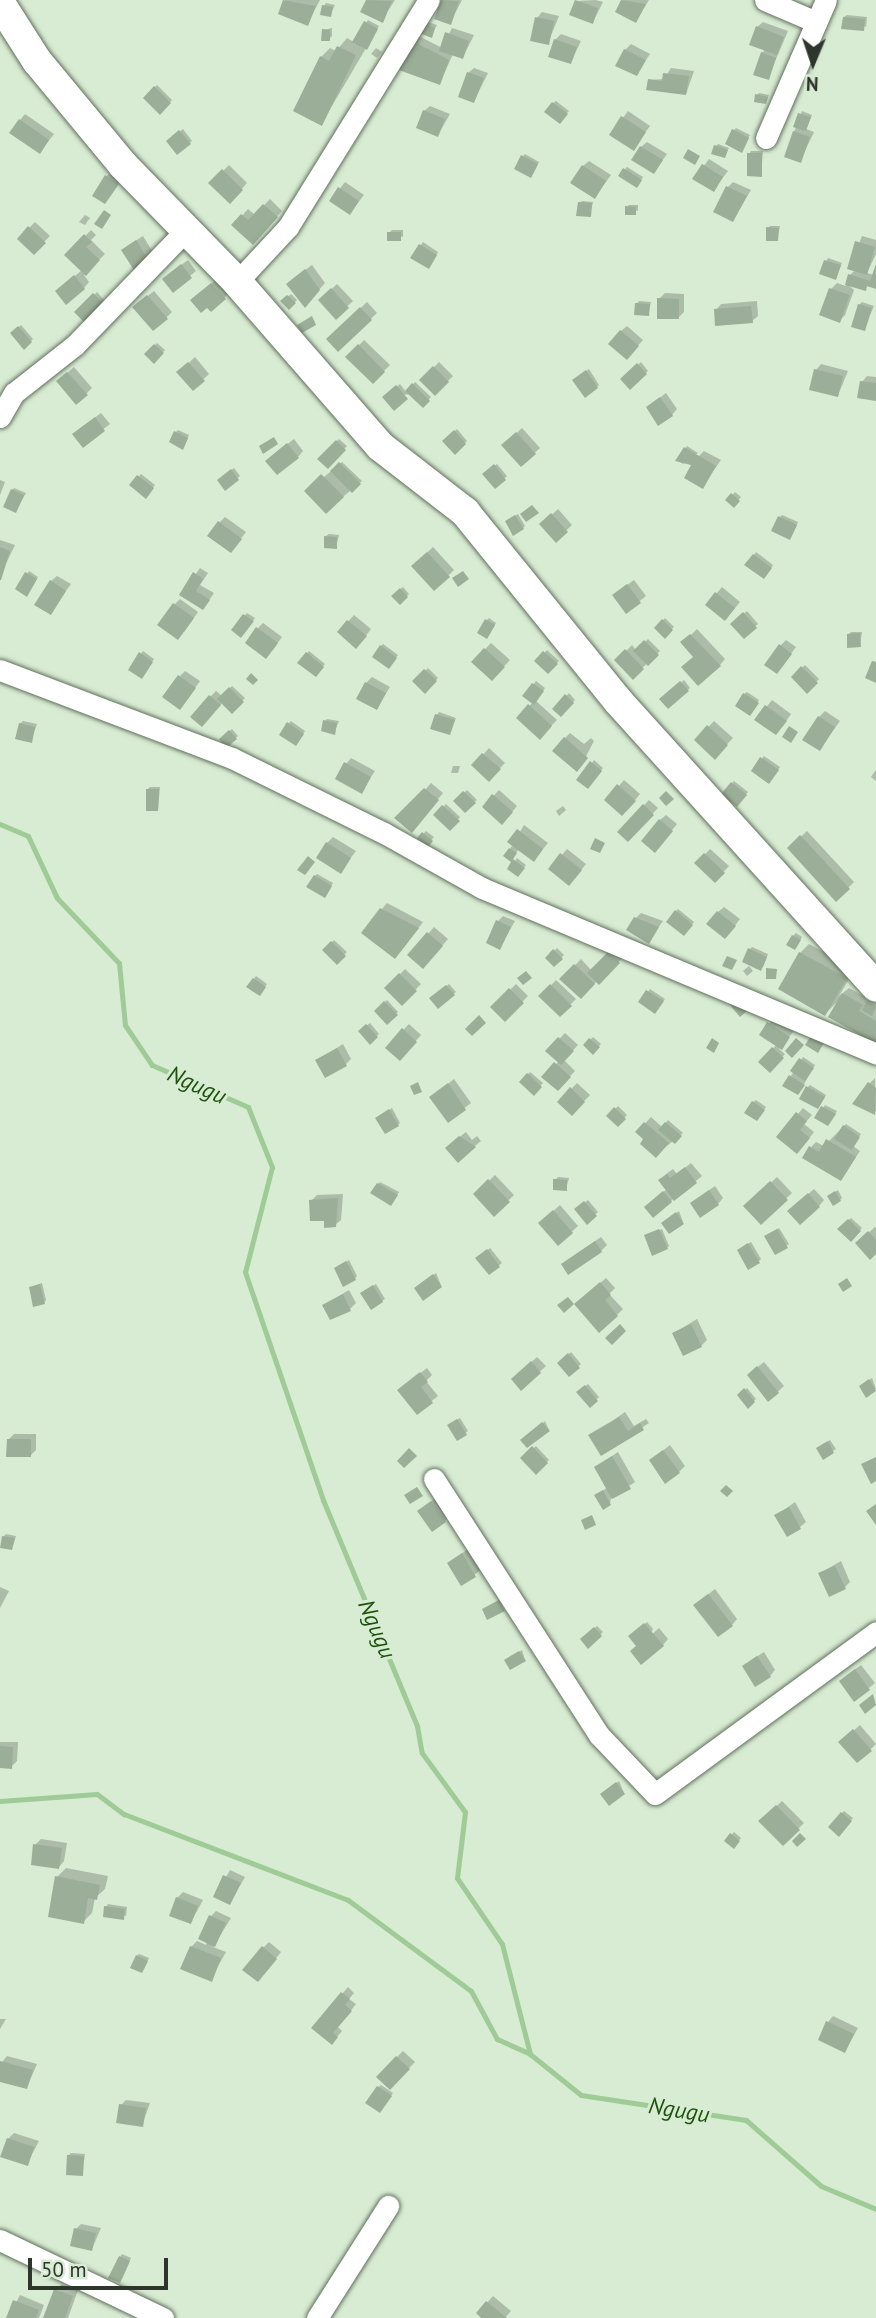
<!DOCTYPE html>
<style>
body{margin:0}
#map{position:relative;width:876px;height:2318px;overflow:hidden;background:#d8ebd3;font-family:"PT Sans",sans-serif}
div>[style]{position:absolute}
.shadow>*{inset:0;background:#0003}
.stream>*{height:5px;margin:-2.5px;padding:0 2.5px;transform-origin:2.5px;border-radius:2.5px;background:#9fcb96}
.building>*{inset:0;background:#9bae97}
.roads{filter:drop-shadow(0 0 2px #5f705b) drop-shadow(0 0 2px #5f705b)}
.street>*{height:21px;margin:-10.5px;padding:0 10.5px;transform-origin:10.5px;border-radius:10.5px;background:#fff}
.secondary>*{height:30px;margin:-15px;padding:0 15px;transform-origin:15px;border-radius:15px;background:#fff}
span{translate:-50% -50%;white-space:nowrap;text-align:center;line-height:1.15;-webkit-text-stroke:6px #d8ebd3;paint-order:stroke}
.water-label{font-size:23px;color:#1a5309;font-style:italic}
.north{position:absolute;left:778px;top:28px;width:70px;height:70px;-webkit-text-stroke:5px #d8ebd3;paint-order:stroke;rotate:182deg;font-size:19px;font-weight:700;line-height:28px;text-align:center;color:#2e352c}
.north::after{content:'';display:block;margin:auto;width:24px;height:32px;background:#2e352c;clip-path:polygon(50% 0,100% 100%,50% 72%,0 100%)}
.scale{position:absolute;left:28px;top:2258px;width:140px;height:32px;box-sizing:border-box;border:4px solid #2e352c;border-top:0;padding-left:9px;font-size:21px;line-height:24px;white-space:nowrap;color:#2e352c;-webkit-text-stroke:5px #d8ebd3;paint-order:stroke}
</style>
<div id="map">
<div class="shadow">
<div style="clip-path:polygon(285px 0,320px 0,307px 24px,280px 13px)"></div>
<div style="clip-path:polygon(368px 0,395px 0,382px 20px,362px 12px)"></div>
<div style="clip-path:polygon(443px 0,462px 0,450px 23px,436px 18px)"></div>
<div style="clip-path:polygon(596px 0,603px 2px,593px 22px,576px 1px)"></div>
<div style="clip-path:polygon(623px 0,649px 0,636px 21px,617px 11px)"></div>
<div style="clip-path:polygon(326px 3px,335px 5px,330px 15px,324px 6px)"></div>
<div style="clip-path:polygon(542px 12px,559px 16px,548px 43px,537px 18px)"></div>
<div style="clip-path:polygon(847px 15px,867px 17px,866px 27px,844px 17px)"></div>
<div style="clip-path:polygon(368px 20px,379px 26px,322px 123px,321px 57px,330px 48px,336px 51px,347px 38px,354px 42px)"></div>
<div style="clip-path:polygon(425px 21px,437px 25px,431px 36px)"></div>
<div style="clip-path:polygon(763px 22px,788px 31px,768px 78px,762px 53px,766px 49px,757px 27px)"></div>
<div style="clip-path:polygon(332px 28px,332px 36px,329px 39px,324px 30px)"></div>
<div style="clip-path:polygon(452px 28px,474px 35px,463px 57px,453px 54px,440px 83px,401px 69px,417px 35px,442px 48px)"></div>
<div style="clip-path:polygon(561px 34px,581px 41px,571px 62px,555px 40px)"></div>
<div style="clip-path:polygon(631px 44px,650px 54px,637px 74px,625px 50px)"></div>
<div style="clip-path:polygon(376px 48px,382px 52px,377px 58px,371px 54px)"></div>
<div style="clip-path:polygon(474px 68px,488px 73px,474px 101px,468px 73px)"></div>
<div style="clip-path:polygon(671px 68px,694px 71px,686px 94px,649px 80px,664px 79px)"></div>
<div style="clip-path:polygon(157px 85px,172px 100px,160px 112px,145px 98px)"></div>
<div style="clip-path:polygon(759px 93px,769px 95px,766px 103px,757px 95px)"></div>
<div style="clip-path:polygon(556px 101px,569px 111px,562px 119px,553px 103px)"></div>
<div style="clip-path:polygon(430px 106px,450px 114px,438px 135px,424px 111px)"></div>
<div style="clip-path:polygon(628px 111px,650px 126px,634px 148px,611px 134px)"></div>
<div style="clip-path:polygon(802px 111px,812px 115px,806px 129px,814px 132px,800px 161px,794px 132px)"></div>
<div style="clip-path:polygon(25px 114px,54px 134px,40px 152px,20px 120px)"></div>
<div style="clip-path:polygon(736px 128px,750px 135px,743px 148px,734px 130px)"></div>
<div style="clip-path:polygon(183px 129px,192px 141px,177px 152px,168px 141px)"></div>
<div style="clip-path:polygon(647px 142px,667px 154px,654px 172px,641px 147px)"></div>
<div style="clip-path:polygon(718px 144px,729px 148px,724px 156px,716px 146px)"></div>
<div style="clip-path:polygon(751px 151px,763px 151px,761px 175px,749px 154px)"></div>
<div style="clip-path:polygon(525px 154px,539px 162px,533px 174px,523px 156px)"></div>
<div style="clip-path:polygon(709px 159px,728px 171px,713px 190px,695px 178px)"></div>
<div style="clip-path:polygon(589px 161px,611px 175px,595px 197px,583px 166px)"></div>
<div style="clip-path:polygon(229px 165px,247px 183px,230px 202px,211px 183px)"></div>
<div style="clip-path:polygon(627px 167px,643px 177px,639px 184px,625px 169px)"></div>
<div style="clip-path:polygon(109px 174px,120px 181px,107px 200px,107px 176px)"></div>
<div style="clip-path:polygon(345px 182px,364px 195px,350px 213px,331px 200px)"></div>
<div style="clip-path:polygon(733px 182px,751px 190px,733px 220px,728px 187px)"></div>
<div style="clip-path:polygon(270px 199px,282px 211px,253px 242px,234px 225px,248px 209px,255px 215px)"></div>
<div style="clip-path:polygon(582px 201px,593px 202px,590px 215px,579px 203px)"></div>
<div style="clip-path:polygon(629px 205px,638px 205px,638px 211px,627px 207px)"></div>
<div style="clip-path:polygon(85px 215px,90px 218px,85px 225px,79px 222px)"></div>
<div style="clip-path:polygon(35px 222px,50px 236px,34px 252px,19px 238px)"></div>
<div style="clip-path:polygon(770px 226px,780px 226px,777px 239px,768px 228px)"></div>
<div style="clip-path:polygon(91px 230px,96px 235px,91px 240px,105px 254px,84px 275px,89px 282px,84px 288px,63px 286px,82px 270px,67px 255px)"></div>
<div style="clip-path:polygon(392px 230px,403px 230px,403px 237px,389px 233px)"></div>
<div style="clip-path:polygon(143px 236px,154px 254px,148px 259px,129px 245px)"></div>
<div style="clip-path:polygon(862px 236px,876px 240px,876px 254px,867px 273px,874px 275px,876px 267px,876px 287px,847px 284px,854px 290px,845px 315px,839px 321px,822px 314px,831px 289px,837px 283px,846px 286px,850px 275px,855px 270px,849px 268px)"></div>
<div style="clip-path:polygon(423px 242px,438px 252px,431px 265px,412px 257px)"></div>
<div style="clip-path:polygon(828px 258px,842px 263px,836px 278px,826px 261px)"></div>
<div style="clip-path:polygon(188px 260px,196px 271px,173px 290px,170px 273px)"></div>
<div style="clip-path:polygon(312px 265px,325px 283px,305px 306px,294px 278px)"></div>
<div style="clip-path:polygon(218px 278px,230px 292px,224px 298px,198px 295px)"></div>
<div style="clip-path:polygon(337px 284px,353px 301px,336px 317px,320px 300px)"></div>
<div style="clip-path:polygon(154px 291px,172px 312px,166px 318px,140px 302px)"></div>
<div style="clip-path:polygon(97px 292px,104px 300px,84px 320px,77px 312px)"></div>
<div style="clip-path:polygon(665px 293px,684px 294px,684px 312px,678px 318px,659px 299px)"></div>
<div style="clip-path:polygon(291px 294px,297px 300px,289px 308px,283px 301px)"></div>
<div style="clip-path:polygon(639px 301px,651px 302px,648px 314px,636px 304px)"></div>
<div style="clip-path:polygon(757px 301px,758px 316px,752px 321px,716px 310px,721px 304px)"></div>
<div style="clip-path:polygon(367px 302px,377px 313px,338px 350px,328px 339px)"></div>
<div style="clip-path:polygon(862px 302px,874px 306px,864px 329px,859px 305px)"></div>
<div style="clip-path:polygon(21px 325px,33px 339px,24px 347px,12px 334px)"></div>
<div style="clip-path:polygon(627px 326px,643px 340px,627px 358px,621px 331px)"></div>
<div style="clip-path:polygon(364px 340px,390px 365px,373px 382px,348px 357px)"></div>
<div style="clip-path:polygon(157px 343px,165px 350px,154px 361px,147px 354px)"></div>
<div style="clip-path:polygon(195px 357px,209px 374px,193px 389px,179px 372px)"></div>
<div style="clip-path:polygon(439px 362px,453px 376px,435px 394px,422px 380px)"></div>
<div style="clip-path:polygon(641px 362px,648px 371px,630px 387px,623px 379px)"></div>
<div style="clip-path:polygon(821px 364px,848px 371px,838px 395px,816px 370px)"></div>
<div style="clip-path:polygon(74px 367px,92px 388px,86px 394px,64px 376px)"></div>
<div style="clip-path:polygon(589px 369px,599px 385px,597px 387px,577px 378px)"></div>
<div style="clip-path:polygon(867px 376px,876px 377px,876px 399px,862px 382px)"></div>
<div style="clip-path:polygon(415px 382px,431px 397px,423px 406px,411px 394px,385px 397px,400px 384px,406px 392px)"></div>
<div style="clip-path:polygon(666px 393px,677px 409px,672px 415px,648px 407px)"></div>
<div style="clip-path:polygon(101px 413px,110px 424px,83px 445px,80px 429px)"></div>
<div style="clip-path:polygon(522px 428px,540px 448px,522px 465px,504px 445px)"></div>
<div style="clip-path:polygon(457px 429px,467px 441px,455px 452px,444px 441px)"></div>
<div style="clip-path:polygon(178px 430px,189px 435px,185px 445px,176px 432px)"></div>
<div style="clip-path:polygon(294px 439px,303px 451px,298px 457px,273px 455px)"></div>
<div style="clip-path:polygon(339px 439px,347px 446px,328px 466px,320px 459px)"></div>
<div style="clip-path:polygon(687px 446px,698px 453px,683px 464px,677px 460px)"></div>
<div style="clip-path:polygon(704px 451px,721px 460px,702px 487px,698px 457px)"></div>
<div style="clip-path:polygon(342px 462px,362px 481px,326px 511px,307px 491px)"></div>
<div style="clip-path:polygon(497px 464px,507px 476px,495px 487px,485px 474px)"></div>
<div style="clip-path:polygon(234px 468px,240px 476px,225px 488px,219px 480px)"></div>
<div style="clip-path:polygon(141px 474px,155px 485px,146px 496px,132px 485px)"></div>
<div style="clip-path:polygon(0 480px,5px 482px,0 495px)"></div>
<div style="clip-path:polygon(14px 488px,26px 493px,16px 511px,12px 490px)"></div>
<div style="clip-path:polygon(735px 492px,741px 497px,734px 505px,728px 500px)"></div>
<div style="clip-path:polygon(558px 509px,572px 525px,556px 540px,542px 524px)"></div>
<div style="clip-path:polygon(518px 514px,525px 526px,523px 528px,509px 519px)"></div>
<div style="clip-path:polygon(782px 515px,798px 522px,792px 535px,780px 517px)"></div>
<div style="clip-path:polygon(225px 517px,246px 532px,236px 545px,219px 523px)"></div>
<div style="clip-path:polygon(329px 534px,339px 535px,336px 547px,326px 536px)"></div>
<div style="clip-path:polygon(0 540px,15px 545px,0 576px)"></div>
<div style="clip-path:polygon(433px 547px,454px 570px,435px 589px,413px 566px)"></div>
<div style="clip-path:polygon(756px 552px,773px 565px,766px 575px,747px 565px)"></div>
<div style="clip-path:polygon(200px 568px,208px 573px,200px 585px,214px 593px,208px 602px,181px 595px)"></div>
<div style="clip-path:polygon(29px 571px,38px 577px,29px 592px,17px 589px)"></div>
<div style="clip-path:polygon(57px 576px,71px 584px,50px 613px,51px 581px)"></div>
<div style="clip-path:polygon(634px 580px,646px 596px,626px 612px,620px 590px)"></div>
<div style="clip-path:polygon(403px 587px,409px 594px,400px 603px,393px 596px)"></div>
<div style="clip-path:polygon(722px 587px,740px 602px,731px 613px,707px 605px)"></div>
<div style="clip-path:polygon(180px 599px,198px 612px,184px 632px,175px 604px)"></div>
<div style="clip-path:polygon(747px 611px,758px 624px,744px 637px,732px 624px)"></div>
<div style="clip-path:polygon(247px 613px,255px 618px,243px 634px,233px 630px)"></div>
<div style="clip-path:polygon(354px 615px,371px 629px,362px 641px,339px 632px)"></div>
<div style="clip-path:polygon(489px 618px,496px 623px,489px 635px,487px 620px)"></div>
<div style="clip-path:polygon(665px 618px,674px 627px,665px 636px,656px 628px)"></div>
<div style="clip-path:polygon(263px 623px,282px 637px,272px 651px,258px 628px)"></div>
<div style="clip-path:polygon(697px 629px,725px 659px,720px 665px,695px 657px,683px 643px)"></div>
<div style="clip-path:polygon(851px 632px,862px 632px,860px 645px,848px 635px)"></div>
<div style="clip-path:polygon(648px 639px,660px 651px,633px 677px,617px 660px,632px 645px,636px 650px)"></div>
<div style="clip-path:polygon(786px 640px,796px 647px,782px 666px,781px 645px)"></div>
<div style="clip-path:polygon(491px 643px,510px 660px,492px 679px,473px 662px)"></div>
<div style="clip-path:polygon(383px 644px,398px 655px,391px 664px,381px 646px)"></div>
<div style="clip-path:polygon(547px 650px,559px 661px,548px 672px,537px 661px)"></div>
<div style="clip-path:polygon(143px 651px,154px 659px,144px 675px,130px 669px)"></div>
<div style="clip-path:polygon(309px 651px,325px 664px,316px 675px,300px 662px)"></div>
<div style="clip-path:polygon(805px 665px,819px 679px,808px 691px,793px 677px)"></div>
<div style="clip-path:polygon(428px 668px,438px 678px,425px 691px,414px 681px)"></div>
<div style="clip-path:polygon(185px 671px,200px 681px,185px 702px,180px 676px)"></div>
<div style="clip-path:polygon(372px 677px,390px 687px,377px 708px,366px 683px)"></div>
<div style="clip-path:polygon(684px 680px,690px 688px,668px 707px,661px 699px)"></div>
<div style="clip-path:polygon(536px 681px,545px 688px,536px 701px,557px 720px,540px 737px,519px 717px,533px 702px,525px 695px)"></div>
<div style="clip-path:polygon(232px 686px,245px 698px,232px 711px,223px 702px,208px 719px,210px 697px,216px 691px,222px 696px)"></div>
<div style="clip-path:polygon(747px 692px,759px 700px,752px 711px,744px 694px)"></div>
<div style="clip-path:polygon(569px 693px,575px 700px,561px 715px,555px 709px)"></div>
<div style="clip-path:polygon(772px 700px,791px 714px,782px 727px,757px 719px)"></div>
<div style="clip-path:polygon(825px 711px,840px 721px,820px 749px,819px 717px)"></div>
<div style="clip-path:polygon(439px 712px,456px 718px,450px 733px,437px 715px)"></div>
<div style="clip-path:polygon(327px 719px,339px 721px,334px 733px,325px 721px)"></div>
<div style="clip-path:polygon(23px 721px,37px 724px,31px 741px,20px 724px)"></div>
<div style="clip-path:polygon(291px 721px,305px 731px,298px 742px,289px 723px)"></div>
<div style="clip-path:polygon(714px 721px,733px 738px,715px 757px,696px 740px)"></div>
<div style="clip-path:polygon(232px 729px,238px 736px,226px 746px,221px 739px)"></div>
<div style="clip-path:polygon(570px 733px,584px 744px,591px 738px,594px 741px,582px 764px,565px 738px)"></div>
<div style="clip-path:polygon(489px 748px,505px 763px,489px 779px,474px 765px)"></div>
<div style="clip-path:polygon(764px 756px,780px 767px,771px 780px,762px 758px)"></div>
<div style="clip-path:polygon(351px 758px,375px 771px,361px 792px,346px 764px)"></div>
<div style="clip-path:polygon(594px 760px,603px 768px,590px 785px,592px 763px)"></div>
<div style="clip-path:polygon(453px 766px,460px 766px,458px 773px,451px 773px)"></div>
<div style="clip-path:polygon(876px 770px,876px 781px,871px 777px)"></div>
<div style="clip-path:polygon(624px 780px,640px 794px,628px 809px,619px 786px)"></div>
<div style="clip-path:polygon(734px 781px,748px 792px,737px 805px,723px 794px)"></div>
<div style="clip-path:polygon(431px 783px,443px 793px,417px 825px,412px 805px)"></div>
<div style="clip-path:polygon(150px 787px,160px 787px,158px 810px,148px 789px)"></div>
<div style="clip-path:polygon(467px 790px,477px 800px,465px 810px,456px 801px)"></div>
<div style="clip-path:polygon(499px 790px,517px 806px,508px 817px,484px 806px)"></div>
<div style="clip-path:polygon(649px 800px,658px 808px,628px 840px,619px 832px)"></div>
<div style="clip-path:polygon(446px 804px,460px 817px,450px 829px,435px 815px)"></div>
<div style="clip-path:polygon(563px 806px,566px 810px,559px 816px,556px 811px)"></div>
<div style="clip-path:polygon(666px 815px,677px 824px,660px 845px,660px 820px)"></div>
<div style="clip-path:polygon(524px 825px,548px 843px,539px 854px,519px 849px,513px 857px,510px 849px)"></div>
<div style="clip-path:polygon(426px 831px,434px 837px,428px 844px,419px 838px)"></div>
<div style="clip-path:polygon(807px 831px,854px 882px,837px 899px,789px 848px)"></div>
<div style="clip-path:polygon(333px 837px,356px 851px,340px 872px,327px 843px)"></div>
<div style="clip-path:polygon(567px 849px,586px 864px,575px 878px,550px 869px)"></div>
<div style="clip-path:polygon(710px 849px,729px 866px,715px 881px,697px 863px)"></div>
<div style="clip-path:polygon(517px 858px,526px 865px,520px 872px,515px 861px)"></div>
<div style="clip-path:polygon(317px 874px,333px 883px,327px 894px,315px 876px)"></div>
<div style="clip-path:polygon(387px 903px,423px 922px,401px 951px,382px 909px)"></div>
<div style="clip-path:polygon(724px 907px,740px 919px,730px 932px,718px 912px)"></div>
<div style="clip-path:polygon(678px 909px,694px 922px,684px 934px,668px 921px)"></div>
<div style="clip-path:polygon(641px 913px,663px 921px,648px 942px,636px 918px)"></div>
<div style="clip-path:polygon(503px 916px,515px 921px,500px 947px,498px 921px)"></div>
<div style="clip-path:polygon(434px 927px,448px 939px,429px 961px,410px 955px)"></div>
<div style="clip-path:polygon(796px 933px,802px 937px,797px 946px,793px 936px)"></div>
<div style="clip-path:polygon(334px 940px,347px 952px,337px 962px,324px 950px)"></div>
<div style="clip-path:polygon(809px 944px,855px 969px,839px 996px,849px 988px,876px 1003px,876px 1042px,838px 1001px,825px 1014px,800px 953px)"></div>
<div style="clip-path:polygon(615px 947px,624px 957px,581px 996px,562px 979px,581px 959px,592px 971px)"></div>
<div style="clip-path:polygon(752px 947px,768px 954px,763px 967px,750px 949px)"></div>
<div style="clip-path:polygon(557px 948px,564px 955px,554px 965px,547px 958px)"></div>
<div style="clip-path:polygon(749px 966px,753px 971px,747px 976px,743px 971px)"></div>
<div style="clip-path:polygon(405px 969px,421px 984px,402px 1003px,387px 988px)"></div>
<div style="clip-path:polygon(256px 976px,267px 984px,262px 992px,254px 979px)"></div>
<div style="clip-path:polygon(556px 980px,576px 999px,560px 1015px,541px 996px)"></div>
<div style="clip-path:polygon(449px 984px,456px 992px,439px 1006px,432px 998px)"></div>
<div style="clip-path:polygon(516px 984px,528px 996px,505px 1019px,493px 1007px)"></div>
<div style="clip-path:polygon(650px 989px,665px 999px,657px 1009px,641px 1002px)"></div>
<div style="clip-path:polygon(387px 1000px,398px 1012px,387px 1023px,376px 1011px)"></div>
<div style="clip-path:polygon(777px 1015px,794px 1031px,779px 1049px,785px 1054px,770px 1071px,760px 1062px,777px 1044px,769px 1024px)"></div>
<div style="clip-path:polygon(370px 1023px,379px 1034px,370px 1042px,360px 1031px)"></div>
<div style="clip-path:polygon(409px 1024px,421px 1035px,400px 1059px,387px 1047px)"></div>
<div style="clip-path:polygon(565px 1033px,578px 1045px,564px 1060px,575px 1071px,558px 1089px,544px 1077px,559px 1061px,548px 1051px)"></div>
<div style="clip-path:polygon(593px 1037px,601px 1044px,593px 1052px,585px 1045px)"></div>
<div style="clip-path:polygon(343px 1044px,351px 1059px,346px 1064px,318px 1060px)"></div>
<div style="clip-path:polygon(803px 1057px,815px 1065px,800px 1091px,791px 1076px)"></div>
<div style="clip-path:polygon(530px 1072px,543px 1083px,534px 1093px,521px 1082px)"></div>
<div style="clip-path:polygon(875px 1078px,876px 1111px,874px 1113px,869px 1084px)"></div>
<div style="clip-path:polygon(454px 1079px,471px 1103px,448px 1121px,431px 1097px)"></div>
<div style="clip-path:polygon(577px 1083px,590px 1095px,572px 1114px,559px 1102px)"></div>
<div style="clip-path:polygon(810px 1085px,826px 1095px,820px 1105px,807px 1088px)"></div>
<div style="clip-path:polygon(756px 1100px,766px 1107px,759px 1117px,753px 1102px)"></div>
<div style="clip-path:polygon(825px 1105px,837px 1111px,830px 1122px,817px 1118px)"></div>
<div style="clip-path:polygon(618px 1106px,627px 1115px,618px 1125px,608px 1116px)"></div>
<div style="clip-path:polygon(392px 1108px,400px 1123px,398px 1125px,380px 1116px)"></div>
<div style="clip-path:polygon(803px 1108px,812px 1115px,804px 1124px,814px 1132px,803px 1146px,779px 1137px)"></div>
<div style="clip-path:polygon(651px 1117px,662px 1127px,668px 1120px,683px 1133px,662px 1150px,637px 1132px)"></div>
<div style="clip-path:polygon(846px 1124px,861px 1134px,853px 1146px,860px 1151px,841px 1179px,811px 1147px,816px 1142px,824px 1146px)"></div>
<div style="clip-path:polygon(466px 1132px,472px 1140px,477px 1136px,481px 1141px,458px 1160px,453px 1142px)"></div>
<div style="clip-path:polygon(691px 1163px,702px 1176px,696px 1181px,671px 1201px,646px 1207px,667px 1189px,661px 1180px,666px 1174px,673px 1169px,677px 1174px)"></div>
<div style="clip-path:polygon(495px 1175px,514px 1195px,494px 1214px,475px 1194px)"></div>
<div style="clip-path:polygon(558px 1177px,569px 1178px,566px 1189px,555px 1180px)"></div>
<div style="clip-path:polygon(777px 1177px,792px 1193px,761px 1222px,746px 1206px)"></div>
<div style="clip-path:polygon(380px 1182px,399px 1192px,393px 1202px,378px 1184px)"></div>
<div style="clip-path:polygon(715px 1186px,723px 1198px,718px 1204px,698px 1198px)"></div>
<div style="clip-path:polygon(814px 1189px,824px 1200px,819px 1206px,795px 1206px)"></div>
<div style="clip-path:polygon(838px 1190px,842px 1198px,840px 1200px,832px 1194px)"></div>
<div style="clip-path:polygon(343px 1194px,341px 1220px,335px 1225px,311px 1201px,317px 1195px)"></div>
<div style="clip-path:polygon(588px 1200px,598px 1212px,587px 1222px,576px 1210px)"></div>
<div style="clip-path:polygon(560px 1205px,578px 1226px,558px 1244px,540px 1223px)"></div>
<div style="clip-path:polygon(679px 1211px,683px 1222px,666px 1221px)"></div>
<div style="clip-path:polygon(851px 1218px,862px 1228px,851px 1240px,840px 1229px)"></div>
<div style="clip-path:polygon(875px 1227px,876px 1228px,876px 1252px,857px 1243px)"></div>
<div style="clip-path:polygon(779px 1228px,789px 1244px,786px 1246px,769px 1234px)"></div>
<div style="clip-path:polygon(662px 1229px,669px 1246px,667px 1248px,646px 1236px)"></div>
<div style="clip-path:polygon(601px 1237px,607px 1245px,601px 1251px,563px 1264px)"></div>
<div style="clip-path:polygon(751px 1242px,761px 1259px,758px 1262px,742px 1248px)"></div>
<div style="clip-path:polygon(490px 1248px,502px 1263px,489px 1273px,478px 1258px)"></div>
<div style="clip-path:polygon(349px 1260px,357px 1276px,355px 1279px,338px 1266px)"></div>
<div style="clip-path:polygon(436px 1273px,441px 1285px,418px 1286px)"></div>
<div style="clip-path:polygon(606px 1278px,615px 1288px,609px 1294px,623px 1309px,617px 1315px,582px 1299px)"></div>
<div style="clip-path:polygon(42px 1283px,46px 1300px,44px 1303px,31px 1287px)"></div>
<div style="clip-path:polygon(376px 1284px,385px 1299px,382px 1301px,365px 1291px)"></div>
<div style="clip-path:polygon(349px 1290px,356px 1303px,350px 1309px,324px 1305px)"></div>
<div style="clip-path:polygon(697px 1319px,707px 1340px,701px 1346px,674px 1333px)"></div>
<div style="clip-path:polygon(571px 1352px,581px 1364px,569px 1375px,559px 1363px)"></div>
<div style="clip-path:polygon(537px 1357px,546px 1366px,522px 1388px,513px 1379px)"></div>
<div style="clip-path:polygon(764px 1362px,784px 1386px,769px 1400px,754px 1370px)"></div>
<div style="clip-path:polygon(427px 1368px,432px 1375px,426px 1381px,438px 1396px,417px 1413px,405px 1385px)"></div>
<div style="clip-path:polygon(872px 1378px,876px 1389px,867px 1395px,863px 1384px)"></div>
<div style="clip-path:polygon(588px 1384px,599px 1397px,590px 1406px,579px 1392px)"></div>
<div style="clip-path:polygon(747px 1388px,756px 1399px,748px 1406px,739px 1395px)"></div>
<div style="clip-path:polygon(625px 1412px,634px 1426px,646px 1419px,649px 1423px,602px 1454px,591px 1436px)"></div>
<div style="clip-path:polygon(460px 1418px,468px 1431px,457px 1439px,451px 1423px)"></div>
<div style="clip-path:polygon(545px 1421px,549px 1430px,523px 1440px)"></div>
<div style="clip-path:polygon(14px 1434px,36px 1434px,36px 1450px,30px 1456px,9px 1439px)"></div>
<div style="clip-path:polygon(830px 1440px,836px 1449px,823px 1457px,820px 1446px)"></div>
<div style="clip-path:polygon(670px 1445px,685px 1466px,679px 1472px,657px 1455px)"></div>
<div style="clip-path:polygon(536px 1446px,549px 1460px,536px 1472px,522px 1458px)"></div>
<div style="clip-path:polygon(618px 1452px,635px 1482px,611px 1498px,610px 1504px,599px 1493px,607px 1488px,596px 1467px)"></div>
<div style="clip-path:polygon(437px 1497px,450px 1515px,445px 1521px,425px 1506px)"></div>
<div style="clip-path:polygon(795px 1502px,806px 1522px,800px 1527px,777px 1515px)"></div>
<div style="clip-path:polygon(6px 1534px,16px 1536px,12px 1548px,4px 1536px)"></div>
<div style="clip-path:polygon(468px 1549px,481px 1570px,462px 1584px,449px 1563px)"></div>
<div style="clip-path:polygon(841px 1561px,850px 1582px,845px 1587px,820px 1573px)"></div>
<div style="clip-path:polygon(0 1587px,9px 1591px,0 1608px)"></div>
<div style="clip-path:polygon(715px 1589px,737px 1619px,732px 1625px,701px 1600px)"></div>
<div style="clip-path:polygon(647px 1622px,653px 1629px,649px 1637px,659px 1628px,668px 1639px,663px 1645px,631px 1636px)"></div>
<div style="clip-path:polygon(597px 1626px,603px 1632px,588px 1646px,582px 1639px)"></div>
<div style="clip-path:polygon(522px 1650px,525px 1660px,509px 1658px)"></div>
<div style="clip-path:polygon(764px 1652px,775px 1670px,770px 1676px,750px 1661px)"></div>
<div style="clip-path:polygon(861px 1665px,875px 1683px,869px 1688px,846px 1676px)"></div>
<div style="clip-path:polygon(860px 1725px,876px 1744px,870px 1750px,841px 1742px)"></div>
<div style="clip-path:polygon(0 1742px,18px 1742px,17px 1761px,11px 1767px,0 1766px)"></div>
<div style="clip-path:polygon(619px 1781px,624px 1793px,605px 1792px)"></div>
<div style="clip-path:polygon(782px 1801px,804px 1823px,783px 1844px,761px 1821px)"></div>
<div style="clip-path:polygon(844px 1811px,853px 1818px,839px 1834px,830px 1826px)"></div>
<div style="clip-path:polygon(734px 1832px,741px 1838px,734px 1847px,726px 1841px)"></div>
<div style="clip-path:polygon(41px 1839px,67px 1843px,64px 1861px,59px 1867px,35px 1845px)"></div>
<div style="clip-path:polygon(66px 1868px,108px 1876px,105px 1889px,95px 1898px,92px 1913px,83px 1922px,57px 1877px)"></div>
<div style="clip-path:polygon(230px 1870px,245px 1877px,230px 1903px,215px 1896px)"></div>
<div style="clip-path:polygon(183px 1892px,203px 1900px,191px 1922px,177px 1898px)"></div>
<div style="clip-path:polygon(108px 1904px,127px 1907px,126px 1916px,106px 1907px)"></div>
<div style="clip-path:polygon(216px 1911px,231px 1918px,213px 1947px,226px 1952px,211px 1979px,191px 1947px,197px 1941px,206px 1945px,211px 1916px)"></div>
<div style="clip-path:polygon(269px 1942px,281px 1952px,263px 1975px,263px 1948px)"></div>
<div style="clip-path:polygon(139px 1954px,149px 1958px,144px 1969px,137px 1956px)"></div>
<div style="clip-path:polygon(348px 1987px,354px 1993px,349px 1999px,356px 2004px,338px 2027px,342px 2031px,337px 2037px,314px 2028px)"></div>
<div style="clip-path:polygon(833px 2016px,858px 2028px,845px 2051px,828px 2022px)"></div>
<div style="clip-path:polygon(0 2019px,6px 2019px,0 2029px)"></div>
<div style="clip-path:polygon(403px 2051px,415px 2062px,390px 2088px,378px 2076px)"></div>
<div style="clip-path:polygon(7px 2056px,37px 2064px,27px 2087px,0 2080px,2px 2062px)"></div>
<div style="clip-path:polygon(381px 2085px,393px 2093px,382px 2109px,378px 2087px)"></div>
<div style="clip-path:polygon(126px 2100px,150px 2103px,142px 2125px,121px 2105px)"></div>
<div style="clip-path:polygon(14px 2133px,39px 2141px,27px 2164px,8px 2139px)"></div>
<div style="clip-path:polygon(71px 2153px,85px 2154px,82px 2175px,68px 2156px)"></div>
<div style="clip-path:polygon(81px 2224px,101px 2228px,92px 2249px,76px 2229px)"></div>
<div style="clip-path:polygon(122px 2254px,131px 2258px,122px 2279px,120px 2257px)"></div>
<div style="clip-path:polygon(61px 2284px,78px 2290px,68px 2318px,47px 2318px)"></div>
<div style="clip-path:polygon(20px 2295px,44px 2305px,39px 2318px,8px 2318px)"></div>
<div style="clip-path:polygon(493px 2296px,511px 2311px,505px 2318px,484px 2318px,478px 2313px)"></div>
</div>
<div class="stream">
<div style="left:0;top:824px;width:30px;rotate:23deg"></div>
<div style="left:28px;top:836px;width:68px;rotate:64.9deg"></div>
<div style="left:57px;top:898px;width:90px;rotate:46.4deg"></div>
<div style="left:119px;top:963px;width:62px;rotate:84.5deg"></div>
<div style="left:125px;top:1025px;width:48px;rotate:56deg"></div>
<div style="left:152px;top:1065px;width:105px;rotate:23.6deg"></div>
<div style="left:248px;top:1107px;width:65px;rotate:68.2deg"></div>
<div style="left:272px;top:1167px;width:108px;rotate:104.4deg"></div>
<div style="left:245px;top:1272px;width:241px;rotate:71.1deg"></div>
<div style="left:323px;top:1500px;width:245px;rotate:67.4deg"></div>
<div style="left:417px;top:1726px;width:27px;rotate:80deg"></div>
<div style="left:422px;top:1753px;width:73px;rotate:53.9deg"></div>
<div style="left:465px;top:1812px;width:66px;rotate:96.9deg"></div>
<div style="left:457px;top:1878px;width:80px;rotate:55.7deg"></div>
<div style="left:502px;top:1944px;width:114px;rotate:75.7deg"></div>
<div style="left:530px;top:2054px;width:65px;rotate:38.8deg"></div>
<div style="left:581px;top:2095px;width:167px;rotate:8.6deg"></div>
<div style="left:746px;top:2120px;width:100px;rotate:41.3deg"></div>
<div style="left:821px;top:2186px;width:60px;rotate:22.7deg"></div>
<div style="left:0;top:1801px;width:97px;rotate:-4.1deg"></div>
<div style="left:97px;top:1794px;width:34px;rotate:37deg"></div>
<div style="left:124px;top:1814px;width:240px;rotate:21deg"></div>
<div style="left:348px;top:1900px;width:153px;rotate:36.5deg"></div>
<div style="left:471px;top:1991px;width:55px;rotate:61.6deg"></div>
<div style="left:497px;top:2039px;width:36px;rotate:24deg"></div>
</div>
<div class="building">
<div style="clip-path:polygon(283px 0,316px 6px,308px 26px,278px 14px)"></div>
<div style="clip-path:polygon(366px 0,392px 1px,383px 23px,360px 12px)"></div>
<div style="clip-path:polygon(441px 0,459px 1px,451px 25px,434px 19px)"></div>
<div style="clip-path:polygon(575px 0,598px 8px,593px 24px,569px 15px)"></div>
<div style="clip-path:polygon(621px 0,646px 4px,636px 23px,615px 12px)"></div>
<div style="clip-path:polygon(322px 5px,333px 7px,331px 17px,320px 15px)"></div>
<div style="clip-path:polygon(535px 17px,554px 21px,549px 45px,530px 41px)"></div>
<div style="clip-path:polygon(843px 17px,865px 19px,864px 31px,841px 29px)"></div>
<div style="clip-path:polygon(364px 21px,378px 29px,367px 50px,352px 42px)"></div>
<div style="clip-path:polygon(421px 22px,435px 28px,432px 38px,417px 32px)"></div>
<div style="clip-path:polygon(756px 26px,784px 37px,777px 55px,749px 45px)"></div>
<div style="clip-path:polygon(322px 29px,330px 30px,330px 41px,321px 41px)"></div>
<div style="clip-path:polygon(445px 32px,469px 41px,463px 59px,439px 51px)"></div>
<div style="clip-path:polygon(409px 39px,449px 60px,440px 85px,399px 70px)"></div>
<div style="clip-path:polygon(554px 39px,577px 47px,571px 64px,548px 57px)"></div>
<div style="clip-path:polygon(337px 46px,356px 55px,322px 126px,293px 111px,320px 56px,329px 61px)"></div>
<div style="clip-path:polygon(624px 49px,646px 60px,637px 76px,615px 66px)"></div>
<div style="clip-path:polygon(761px 52px,776px 58px,769px 80px,753px 75px)"></div>
<div style="clip-path:polygon(467px 72px,484px 78px,474px 103px,458px 97px)"></div>
<div style="clip-path:polygon(663px 73px,689px 76px,686px 95px,646px 90px,648px 79px,662px 81px)"></div>
<div style="clip-path:polygon(154px 86px,171px 103px,160px 115px,143px 98px)"></div>
<div style="clip-path:polygon(755px 94px,768px 97px,766px 104px,754px 102px)"></div>
<div style="clip-path:polygon(552px 102px,568px 114px,560px 124px,544px 112px)"></div>
<div style="clip-path:polygon(423px 110px,445px 119px,438px 137px,416px 128px)"></div>
<div style="clip-path:polygon(798px 113px,811px 117px,806px 131px,793px 127px)"></div>
<div style="clip-path:polygon(621px 116px,646px 132px,634px 151px,609px 135px)"></div>
<div style="clip-path:polygon(19px 119px,49px 140px,40px 154px,9px 133px)"></div>
<div style="clip-path:polygon(732px 129px,749px 138px,742px 153px,725px 144px)"></div>
<div style="clip-path:polygon(179px 130px,191px 144px,177px 155px,166px 141px)"></div>
<div style="clip-path:polygon(793px 131px,810px 137px,801px 163px,784px 157px)"></div>
<div style="clip-path:polygon(714px 145px,728px 150px,725px 158px,711px 154px)"></div>
<div style="clip-path:polygon(640px 146px,663px 160px,654px 174px,631px 160px)"></div>
<div style="clip-path:polygon(688px 149px,700px 156px,695px 165px,683px 158px)"></div>
<div style="clip-path:polygon(747px 153px,762px 153px,762px 177px,747px 176px)"></div>
<div style="clip-path:polygon(521px 155px,538px 164px,531px 178px,514px 169px)"></div>
<div style="clip-path:polygon(702px 164px,723px 177px,714px 192px,692px 179px)"></div>
<div style="clip-path:polygon(582px 165px,606px 181px,595px 199px,570px 183px)"></div>
<div style="clip-path:polygon(623px 168px,642px 180px,637px 188px,618px 176px)"></div>
<div style="clip-path:polygon(222px 169px,243px 190px,230px 204px,208px 183px)"></div>
<div style="clip-path:polygon(105px 175px,119px 184px,105px 204px,92px 196px)"></div>
<div style="clip-path:polygon(726px 186px,747px 196px,733px 222px,713px 212px)"></div>
<div style="clip-path:polygon(338px 187px,359px 201px,350px 215px,329px 201px)"></div>
<div style="clip-path:polygon(578px 202px,592px 203px,591px 217px,576px 216px)"></div>
<div style="clip-path:polygon(263px 204px,278px 217px,253px 245px,231px 225px,241px 214px,248px 220px)"></div>
<div style="clip-path:polygon(625px 206px,636px 207px,636px 215px,625px 215px)"></div>
<div style="clip-path:polygon(104px 210px,111px 215px,102px 229px,94px 224px)"></div>
<div style="clip-path:polygon(28px 226px,46px 243px,34px 255px,17px 239px)"></div>
<div style="clip-path:polygon(766px 227px,779px 228px,778px 241px,766px 241px)"></div>
<div style="clip-path:polygon(387px 232px,401px 232px,401px 241px,387px 241px)"></div>
<div style="clip-path:polygon(84px 234px,92px 242px,86px 247px,100px 260px,86px 276px,64px 255px)"></div>
<div style="clip-path:polygon(136px 240px,149px 261px,134px 270px,121px 250px)"></div>
<div style="clip-path:polygon(855px 241px,875px 247px,867px 275px,847px 269px)"></div>
<div style="clip-path:polygon(419px 244px,437px 255px,429px 269px,410px 258px)"></div>
<div style="clip-path:polygon(824px 260px,841px 265px,836px 280px,819px 274px)"></div>
<div style="clip-path:polygon(181px 264px,192px 278px,173px 293px,162px 279px)"></div>
<div style="clip-path:polygon(876px 264px,876px 289px,867px 286px,866px 291px,845px 285px,848px 274px,870px 281px)"></div>
<div style="clip-path:polygon(305px 269px,320px 290px,305px 308px,286px 284px)"></div>
<div style="clip-path:polygon(74px 275px,85px 289px,66px 305px,55px 291px)"></div>
<div style="clip-path:polygon(211px 283px,226px 299px,211px 312px,207px 308px,201px 313px,190px 300px)"></div>
<div style="clip-path:polygon(331px 288px,349px 308px,336px 320px,318px 300px)"></div>
<div style="clip-path:polygon(829px 288px,850px 295px,840px 323px,819px 315px)"></div>
<div style="clip-path:polygon(93px 293px,104px 304px,84px 322px,74px 312px)"></div>
<div style="clip-path:polygon(147px 295px,168px 319px,153px 331px,132px 307px)"></div>
<div style="clip-path:polygon(287px 295px,296px 303px,289px 310px,280px 301px)"></div>
<div style="clip-path:polygon(657px 298px,679px 299px,679px 319px,657px 319px)"></div>
<div style="clip-path:polygon(635px 303px,650px 304px,649px 316px,634px 315px)"></div>
<div style="clip-path:polygon(858px 304px,872px 308px,865px 331px,851px 327px)"></div>
<div style="clip-path:polygon(751px 306px,753px 323px,715px 326px,714px 309px)"></div>
<div style="clip-path:polygon(360px 307px,372px 320px,338px 352px,326px 339px)"></div>
<div style="clip-path:polygon(312px 316px,316px 325px,302px 333px,297px 325px)"></div>
<div style="clip-path:polygon(18px 326px,32px 342px,24px 350px,10px 333px)"></div>
<div style="clip-path:polygon(620px 330px,639px 346px,627px 360px,608px 344px)"></div>
<div style="clip-path:polygon(154px 344px,164px 353px,154px 364px,144px 354px)"></div>
<div style="clip-path:polygon(358px 344px,385px 372px,373px 384px,345px 357px)"></div>
<div style="clip-path:polygon(188px 362px,205px 381px,193px 391px,176px 372px)"></div>
<div style="clip-path:polygon(637px 363px,647px 374px,630px 390px,620px 379px)"></div>
<div style="clip-path:polygon(433px 366px,449px 382px,435px 396px,419px 380px)"></div>
<div style="clip-path:polygon(814px 369px,843px 376px,838px 397px,809px 390px)"></div>
<div style="clip-path:polygon(586px 370px,598px 388px,585px 398px,572px 380px)"></div>
<div style="clip-path:polygon(67px 372px,88px 395px,76px 405px,56px 381px)"></div>
<div style="clip-path:polygon(860px 381px,876px 383px,876px 401px,857px 398px)"></div>
<div style="clip-path:polygon(412px 383px,430px 401px,423px 408px,405px 391px)"></div>
<div style="clip-path:polygon(396px 385px,408px 399px,394px 411px,382px 397px)"></div>
<div style="clip-path:polygon(660px 397px,673px 416px,658px 426px,646px 407px)"></div>
<div style="clip-path:polygon(95px 417px,105px 431px,83px 448px,72px 434px)"></div>
<div style="clip-path:polygon(454px 430px,466px 444px,455px 455px,442px 441px)"></div>
<div style="clip-path:polygon(174px 431px,188px 438px,183px 450px,169px 442px)"></div>
<div style="clip-path:polygon(516px 432px,536px 454px,521px 467px,501px 445px)"></div>
<div style="clip-path:polygon(274px 437px,278px 444px,263px 454px,259px 446px)"></div>
<div style="clip-path:polygon(336px 440px,346px 450px,328px 469px,317px 459px)"></div>
<div style="clip-path:polygon(287px 443px,299px 458px,277px 475px,265px 461px)"></div>
<div style="clip-path:polygon(684px 447px,716px 466px,703px 489px,684px 478px,691px 465px,675px 461px)"></div>
<div style="clip-path:polygon(339px 462px,361px 484px,352px 493px,330px 471px)"></div>
<div style="clip-path:polygon(494px 464px,506px 480px,495px 489px,482px 474px)"></div>
<div style="clip-path:polygon(231px 469px,239px 480px,225px 491px,217px 480px)"></div>
<div style="clip-path:polygon(321px 474px,344px 497px,326px 514px,304px 491px)"></div>
<div style="clip-path:polygon(137px 475px,154px 488px,146px 499px,129px 485px)"></div>
<div style="clip-path:polygon(11px 489px,24px 495px,16px 513px,3px 507px)"></div>
<div style="clip-path:polygon(731px 493px,740px 501px,734px 508px,725px 500px)"></div>
<div style="clip-path:polygon(532px 505px,539px 513px,526px 522px,520px 514px)"></div>
<div style="clip-path:polygon(551px 513px,568px 532px,556px 543px,539px 524px)"></div>
<div style="clip-path:polygon(515px 515px,524px 529px,513px 536px,505px 521px)"></div>
<div style="clip-path:polygon(778px 516px,797px 525px,790px 540px,771px 531px)"></div>
<div style="clip-path:polygon(218px 521px,242px 539px,231px 553px,207px 536px)"></div>
<div style="clip-path:polygon(324px 536px,337px 537px,337px 549px,324px 548px)"></div>
<div style="clip-path:polygon(0 547px,10px 551px,1px 580px,0 580px)"></div>
<div style="clip-path:polygon(427px 552px,450px 577px,434px 591px,411px 566px)"></div>
<div style="clip-path:polygon(753px 554px,772px 568px,764px 579px,744px 565px)"></div>
<div style="clip-path:polygon(463px 571px,469px 579px,458px 587px,452px 578px)"></div>
<div style="clip-path:polygon(25px 572px,37px 579px,27px 597px,15px 589px)"></div>
<div style="clip-path:polygon(193px 572px,203px 579px,196px 591px,210px 600px,203px 610px,179px 595px)"></div>
<div style="clip-path:polygon(50px 580px,66px 591px,51px 615px,34px 605px)"></div>
<div style="clip-path:polygon(627px 584px,641px 603px,626px 614px,612px 595px)"></div>
<div style="clip-path:polygon(400px 588px,408px 597px,400px 605px,391px 596px)"></div>
<div style="clip-path:polygon(715px 592px,735px 608px,725px 621px,705px 605px)"></div>
<div style="clip-path:polygon(173px 603px,194px 618px,178px 640px,157px 625px)"></div>
<div style="clip-path:polygon(743px 612px,757px 628px,744px 639px,730px 624px)"></div>
<div style="clip-path:polygon(243px 614px,254px 621px,241px 638px,231px 630px)"></div>
<div style="clip-path:polygon(485px 619px,495px 625px,487px 639px,477px 633px)"></div>
<div style="clip-path:polygon(662px 619px,673px 630px,665px 639px,654px 628px)"></div>
<div style="clip-path:polygon(347px 620px,367px 636px,356px 649px,337px 632px)"></div>
<div style="clip-path:polygon(256px 627px,278px 643px,266px 659px,245px 643px)"></div>
<div style="clip-path:polygon(860px 633px,861px 647px,847px 648px,847px 634px)"></div>
<div style="clip-path:polygon(690px 634px,721px 666px,698px 686px,681px 667px,693px 657px,680px 642px)"></div>
<div style="clip-path:polygon(644px 640px,659px 655px,648px 666px,633px 651px)"></div>
<div style="clip-path:polygon(779px 644px,792px 654px,777px 674px,764px 665px)"></div>
<div style="clip-path:polygon(380px 645px,397px 658px,389px 669px,372px 657px)"></div>
<div style="clip-path:polygon(484px 648px,505px 667px,492px 681px,471px 662px)"></div>
<div style="clip-path:polygon(625px 649px,644px 669px,633px 680px,614px 660px)"></div>
<div style="clip-path:polygon(543px 651px,558px 664px,548px 674px,534px 661px)"></div>
<div style="clip-path:polygon(139px 652px,153px 662px,142px 679px,128px 670px)"></div>
<div style="clip-path:polygon(306px 652px,324px 667px,316px 677px,297px 663px)"></div>
<div style="clip-path:polygon(872px 661px,876px 662px,876px 683px,865px 678px)"></div>
<div style="clip-path:polygon(801px 666px,818px 683px,807px 694px,791px 677px)"></div>
<div style="clip-path:polygon(424px 669px,437px 681px,425px 694px,412px 681px)"></div>
<div style="clip-path:polygon(251px 673px,258px 680px,253px 685px,246px 679px)"></div>
<div style="clip-path:polygon(178px 675px,196px 688px,180px 710px,162px 697px)"></div>
<div style="clip-path:polygon(680px 681px,689px 691px,668px 709px,659px 699px)"></div>
<div style="clip-path:polygon(365px 682px,386px 693px,377px 710px,356px 699px)"></div>
<div style="clip-path:polygon(532px 683px,544px 691px,534px 705px,522px 696px)"></div>
<div style="clip-path:polygon(229px 687px,244px 702px,232px 714px,217px 699px)"></div>
<div style="clip-path:polygon(743px 693px,759px 703px,750px 716px,735px 706px)"></div>
<div style="clip-path:polygon(565px 694px,574px 703px,561px 717px,552px 709px)"></div>
<div style="clip-path:polygon(209px 695px,221px 705px,202px 727px,190px 717px)"></div>
<div style="clip-path:polygon(528px 704px,552px 726px,540px 740px,516px 718px)"></div>
<div style="clip-path:polygon(765px 705px,787px 721px,776px 735px,754px 720px)"></div>
<div style="clip-path:polygon(435px 714px,455px 720px,450px 735px,430px 729px)"></div>
<div style="clip-path:polygon(818px 716px,835px 727px,820px 751px,802px 740px)"></div>
<div style="clip-path:polygon(323px 720px,337px 723px,335px 735px,321px 731px)"></div>
<div style="clip-path:polygon(287px 722px,304px 734px,296px 746px,279px 735px)"></div>
<div style="clip-path:polygon(19px 723px,35px 727px,32px 743px,15px 739px)"></div>
<div style="clip-path:polygon(707px 725px,728px 745px,715px 760px,694px 740px)"></div>
<div style="clip-path:polygon(789px 726px,798px 732px,791px 743px,782px 737px)"></div>
<div style="clip-path:polygon(229px 730px,237px 739px,226px 748px,219px 739px)"></div>
<div style="clip-path:polygon(564px 737px,588px 758px,577px 772px,552px 751px)"></div>
<div style="clip-path:polygon(482px 753px,501px 769px,489px 782px,471px 765px)"></div>
<div style="clip-path:polygon(760px 757px,779px 770px,769px 784px,751px 771px)"></div>
<div style="clip-path:polygon(590px 761px,602px 771px,588px 789px,576px 780px)"></div>
<div style="clip-path:polygon(344px 762px,371px 777px,362px 794px,335px 779px)"></div>
<div style="clip-path:polygon(731px 782px,747px 795px,737px 807px,721px 794px)"></div>
<div style="clip-path:polygon(617px 784px,636px 801px,622px 816px,604px 800px)"></div>
<div style="clip-path:polygon(424px 788px,439px 800px,412px 833px,394px 818px)"></div>
<div style="clip-path:polygon(146px 789px,159px 789px,158px 811px,146px 811px)"></div>
<div style="clip-path:polygon(463px 791px,476px 803px,465px 813px,453px 801px)"></div>
<div style="clip-path:polygon(666px 791px,674px 799px,666px 806px,659px 798px)"></div>
<div style="clip-path:polygon(492px 794px,513px 812px,502px 825px,482px 807px)"></div>
<div style="clip-path:polygon(643px 804px,654px 815px,628px 842px,617px 832px)"></div>
<div style="clip-path:polygon(442px 805px,460px 821px,450px 831px,433px 815px)"></div>
<div style="clip-path:polygon(659px 819px,673px 831px,655px 853px,641px 841px)"></div>
<div style="clip-path:polygon(517px 829px,543px 849px,534px 862px,507px 842px)"></div>
<div style="clip-path:polygon(422px 832px,433px 841px,428px 847px,417px 838px)"></div>
<div style="clip-path:polygon(800px 835px,850px 889px,836px 902px,787px 848px)"></div>
<div style="clip-path:polygon(595px 838px,605px 843px,600px 853px,590px 849px)"></div>
<div style="clip-path:polygon(326px 842px,351px 858px,341px 874px,316px 858px)"></div>
<div style="clip-path:polygon(509px 848px,517px 853px,513px 859px,525px 868px,518px 877px,507px 869px,511px 862px,503px 856px)"></div>
<div style="clip-path:polygon(560px 853px,582px 870px,569px 886px,548px 869px)"></div>
<div style="clip-path:polygon(704px 853px,725px 873px,715px 883px,694px 863px)"></div>
<div style="clip-path:polygon(308px 856px,315px 862px,305px 875px,297px 870px)"></div>
<div style="clip-path:polygon(314px 875px,332px 886px,325px 898px,306px 887px)"></div>
<div style="clip-path:polygon(380px 908px,419px 928px,395px 959px,361px 933px)"></div>
<div style="clip-path:polygon(675px 910px,693px 925px,684px 936px,666px 922px)"></div>
<div style="clip-path:polygon(717px 911px,736px 926px,725px 939px,706px 924px)"></div>
<div style="clip-path:polygon(634px 917px,659px 927px,649px 944px,626px 930px)"></div>
<div style="clip-path:polygon(496px 920px,511px 927px,500px 950px,486px 943px)"></div>
<div style="clip-path:polygon(427px 932px,443px 946px,423px 969px,407px 955px)"></div>
<div style="clip-path:polygon(792px 935px,801px 940px,795px 950px,786px 945px)"></div>
<div style="clip-path:polygon(331px 941px,346px 956px,337px 965px,322px 950px)"></div>
<div style="clip-path:polygon(748px 948px,767px 957px,761px 971px,742px 962px)"></div>
<div style="clip-path:polygon(553px 949px,563px 959px,554px 967px,545px 958px)"></div>
<div style="clip-path:polygon(608px 952px,620px 963px,599px 985px,587px 973px)"></div>
<div style="clip-path:polygon(799px 952px,847px 978px,825px 1016px,778px 989px)"></div>
<div style="clip-path:polygon(727px 956px,737px 960px,732px 970px,722px 966px)"></div>
<div style="clip-path:polygon(574px 964px,595px 984px,581px 999px,559px 979px)"></div>
<div style="clip-path:polygon(766px 968px,777px 969px,776px 979px,766px 979px)"></div>
<div style="clip-path:polygon(526px 971px,532px 978px,523px 985px,517px 978px)"></div>
<div style="clip-path:polygon(399px 973px,417px 991px,402px 1006px,384px 988px)"></div>
<div style="clip-path:polygon(253px 978px,266px 987px,260px 996px,246px 987px)"></div>
<div style="clip-path:polygon(550px 984px,572px 1006px,560px 1017px,538px 996px)"></div>
<div style="clip-path:polygon(446px 985px,455px 995px,438px 1009px,429px 998px)"></div>
<div style="clip-path:polygon(509px 988px,524px 1003px,505px 1022px,490px 1007px)"></div>
<div style="clip-path:polygon(646px 990px,664px 1001px,655px 1014px,638px 1002px)"></div>
<div style="clip-path:polygon(842px 993px,863px 1005px,859px 1011px,876px 1021px,876px 1044px,828px 1017px)"></div>
<div style="clip-path:polygon(737px 998px,747px 1011px,740px 1017px,730px 1005px)"></div>
<div style="clip-path:polygon(384px 1001px,398px 1015px,387px 1025px,374px 1011px)"></div>
<div style="clip-path:polygon(867px 1001px,876px 1006px,872px 1016px,862px 1010px)"></div>
<div style="clip-path:polygon(479px 1015px,486px 1023px,472px 1036px,465px 1029px)"></div>
<div style="clip-path:polygon(767px 1022px,790px 1037px,782px 1050px,759px 1035px)"></div>
<div style="clip-path:polygon(366px 1024px,378px 1037px,370px 1045px,358px 1031px)"></div>
<div style="clip-path:polygon(402px 1028px,417px 1042px,400px 1061px,385px 1048px)"></div>
<div style="clip-path:polygon(811px 1036px,824px 1043px,818px 1053px,805px 1045px)"></div>
<div style="clip-path:polygon(558px 1037px,574px 1051px,561px 1065px,545px 1051px)"></div>
<div style="clip-path:polygon(589px 1038px,600px 1047px,593px 1055px,583px 1045px)"></div>
<div style="clip-path:polygon(712px 1038px,719px 1043px,714px 1053px,706px 1048px)"></div>
<div style="clip-path:polygon(796px 1038px,804px 1045px,792px 1058px,785px 1051px)"></div>
<div style="clip-path:polygon(772px 1047px,784px 1058px,770px 1073px,758px 1062px)"></div>
<div style="clip-path:polygon(337px 1048px,347px 1066px,325px 1078px,315px 1060px)"></div>
<div style="clip-path:polygon(799px 1058px,814px 1068px,805px 1081px,790px 1071px)"></div>
<div style="clip-path:polygon(554px 1062px,571px 1077px,558px 1091px,541px 1077px)"></div>
<div style="clip-path:polygon(527px 1073px,542px 1087px,534px 1096px,519px 1082px)"></div>
<div style="clip-path:polygon(789px 1075px,805px 1085px,798px 1095px,782px 1086px)"></div>
<div style="clip-path:polygon(418px 1082px,422px 1092px,414px 1095px,410px 1086px)"></div>
<div style="clip-path:polygon(868px 1082px,876px 1088px,875px 1115px,852px 1104px)"></div>
<div style="clip-path:polygon(448px 1083px,466px 1110px,448px 1123px,429px 1097px)"></div>
<div style="clip-path:polygon(806px 1086px,825px 1097px,818px 1109px,799px 1099px)"></div>
<div style="clip-path:polygon(570px 1087px,585px 1102px,572px 1116px,557px 1102px)"></div>
<div style="clip-path:polygon(752px 1101px,765px 1110px,757px 1121px,744px 1113px)"></div>
<div style="clip-path:polygon(821px 1106px,836px 1114px,828px 1126px,814px 1118px)"></div>
<div style="clip-path:polygon(614px 1107px,626px 1119px,618px 1127px,606px 1116px)"></div>
<div style="clip-path:polygon(389px 1109px,399px 1126px,385px 1134px,375px 1118px)"></div>
<div style="clip-path:polygon(796px 1112px,807px 1121px,800px 1130px,810px 1138px,797px 1154px,776px 1137px)"></div>
<div style="clip-path:polygon(644px 1122px,669px 1143px,656px 1158px,640px 1144px,643px 1139px,635px 1132px)"></div>
<div style="clip-path:polygon(665px 1122px,682px 1136px,675px 1144px,658px 1130px)"></div>
<div style="clip-path:polygon(843px 1125px,860px 1137px,852px 1150px,834px 1139px)"></div>
<div style="clip-path:polygon(459px 1136px,476px 1147px,458px 1163px,445px 1148px)"></div>
<div style="clip-path:polygon(826px 1139px,856px 1157px,841px 1181px,802px 1158px,809px 1146px,819px 1152px)"></div>
<div style="clip-path:polygon(685px 1167px,697px 1183px,674px 1201px,658px 1180px,667px 1174px,670px 1178px)"></div>
<div style="clip-path:polygon(488px 1179px,510px 1202px,494px 1217px,473px 1194px)"></div>
<div style="clip-path:polygon(553px 1179px,567px 1180px,567px 1191px,553px 1190px)"></div>
<div style="clip-path:polygon(770px 1181px,788px 1200px,761px 1225px,743px 1206px)"></div>
<div style="clip-path:polygon(377px 1183px,398px 1195px,391px 1206px,370px 1193px)"></div>
<div style="clip-path:polygon(709px 1190px,719px 1205px,700px 1218px,690px 1203px)"></div>
<div style="clip-path:polygon(663px 1191px,672px 1202px,653px 1218px,644px 1207px)"></div>
<div style="clip-path:polygon(835px 1191px,841px 1201px,833px 1206px,827px 1196px)"></div>
<div style="clip-path:polygon(808px 1193px,820px 1207px,800px 1225px,787px 1211px)"></div>
<div style="clip-path:polygon(338px 1198px,336px 1227px,324px 1228px,324px 1221px,310px 1221px,309px 1200px)"></div>
<div style="clip-path:polygon(584px 1201px,597px 1216px,587px 1225px,574px 1209px)"></div>
<div style="clip-path:polygon(553px 1210px,573px 1233px,558px 1246px,538px 1223px)"></div>
<div style="clip-path:polygon(676px 1212px,684px 1224px,669px 1234px,661px 1223px)"></div>
<div style="clip-path:polygon(848px 1219px,861px 1231px,851px 1242px,837px 1229px)"></div>
<div style="clip-path:polygon(659px 1229px,668px 1249px,652px 1256px,644px 1235px)"></div>
<div style="clip-path:polygon(777px 1229px,788px 1248px,775px 1255px,764px 1236px)"></div>
<div style="clip-path:polygon(868px 1231px,876px 1240px,876px 1254px,870px 1260px,855px 1243px)"></div>
<div style="clip-path:polygon(595px 1241px,602px 1252px,568px 1275px,561px 1264px)"></div>
<div style="clip-path:polygon(748px 1243px,760px 1263px,748px 1270px,737px 1250px)"></div>
<div style="clip-path:polygon(487px 1249px,500px 1267px,489px 1275px,475px 1258px)"></div>
<div style="clip-path:polygon(346px 1261px,356px 1280px,343px 1287px,334px 1268px)"></div>
<div style="clip-path:polygon(433px 1274px,442px 1287px,423px 1301px,414px 1288px)"></div>
<div style="clip-path:polygon(847px 1278px,852px 1286px,843px 1292px,838px 1284px)"></div>
<div style="clip-path:polygon(600px 1282px,611px 1295px,605px 1300px,618px 1316px,599px 1333px,574px 1304px)"></div>
<div style="clip-path:polygon(40px 1284px,45px 1304px,33px 1307px,29px 1287px)"></div>
<div style="clip-path:polygon(373px 1285px,383px 1302px,371px 1310px,360px 1293px)"></div>
<div style="clip-path:polygon(343px 1294px,351px 1311px,330px 1320px,322px 1305px)"></div>
<div style="clip-path:polygon(568px 1297px,574px 1304px,564px 1313px,557px 1305px)"></div>
<div style="clip-path:polygon(620px 1324px,626px 1331px,612px 1345px,605px 1338px)"></div>
<div style="clip-path:polygon(691px 1324px,702px 1347px,683px 1356px,672px 1333px)"></div>
<div style="clip-path:polygon(568px 1353px,580px 1368px,569px 1377px,557px 1363px)"></div>
<div style="clip-path:polygon(531px 1361px,541px 1373px,521px 1391px,511px 1379px)"></div>
<div style="clip-path:polygon(757px 1366px,779px 1393px,768px 1402px,747px 1375px)"></div>
<div style="clip-path:polygon(420px 1372px,428px 1382px,421px 1387px,433px 1403px,417px 1415px,397px 1390px)"></div>
<div style="clip-path:polygon(869px 1379px,876px 1391px,866px 1398px,859px 1386px)"></div>
<div style="clip-path:polygon(585px 1385px,598px 1401px,590px 1408px,576px 1392px)"></div>
<div style="clip-path:polygon(744px 1388px,755px 1402px,748px 1409px,737px 1395px)"></div>
<div style="clip-path:polygon(619px 1417px,628px 1431px,640px 1423px,644px 1430px,601px 1456px,588px 1435px)"></div>
<div style="clip-path:polygon(457px 1419px,467px 1435px,457px 1441px,447px 1425px)"></div>
<div style="clip-path:polygon(542px 1422px,550px 1431px,527px 1448px,520px 1440px)"></div>
<div style="clip-path:polygon(7px 1439px,31px 1439px,31px 1457px,6px 1457px)"></div>
<div style="clip-path:polygon(828px 1441px,834px 1453px,823px 1460px,816px 1448px)"></div>
<div style="clip-path:polygon(532px 1446px,548px 1463px,536px 1475px,520px 1458px)"></div>
<div style="clip-path:polygon(409px 1448px,417px 1456px,404px 1468px,397px 1461px)"></div>
<div style="clip-path:polygon(663px 1450px,680px 1473px,665px 1484px,649px 1460px)"></div>
<div style="clip-path:polygon(612px 1456px,631px 1489px,612px 1499px,594px 1467px)"></div>
<div style="clip-path:polygon(876px 1457px,876px 1481px,871px 1484px,861px 1464px)"></div>
<div style="clip-path:polygon(726px 1485px,733px 1491px,727px 1497px,720px 1491px)"></div>
<div style="clip-path:polygon(417px 1487px,423px 1496px,410px 1504px,404px 1495px)"></div>
<div style="clip-path:polygon(603px 1490px,611px 1505px,603px 1510px,594px 1495px)"></div>
<div style="clip-path:polygon(431px 1501px,446px 1522px,432px 1532px,417px 1511px)"></div>
<div style="clip-path:polygon(876px 1504px,876px 1525px,866px 1511px)"></div>
<div style="clip-path:polygon(789px 1507px,801px 1529px,787px 1537px,774px 1515px)"></div>
<div style="clip-path:polygon(592px 1515px,596px 1525px,585px 1530px,581px 1520px)"></div>
<div style="clip-path:polygon(2px 1536px,15px 1538px,12px 1550px,0 1548px)"></div>
<div style="clip-path:polygon(462px 1553px,476px 1577px,461px 1586px,447px 1563px)"></div>
<div style="clip-path:polygon(835px 1566px,846px 1589px,829px 1597px,818px 1573px)"></div>
<div style="clip-path:polygon(708px 1594px,733px 1626px,718px 1637px,693px 1605px)"></div>
<div style="clip-path:polygon(499px 1600px,505px 1611px,487px 1620px,482px 1609px)"></div>
<div style="clip-path:polygon(644px 1623px,664px 1646px,641px 1665px,630px 1651px,636px 1646px,628px 1636px)"></div>
<div style="clip-path:polygon(594px 1627px,602px 1636px,588px 1649px,580px 1639px)"></div>
<div style="clip-path:polygon(519px 1651px,526px 1661px,510px 1670px,504px 1660px)"></div>
<div style="clip-path:polygon(757px 1656px,771px 1677px,755px 1687px,742px 1666px)"></div>
<div style="clip-path:polygon(855px 1669px,870px 1690px,854px 1702px,839px 1681px)"></div>
<div style="clip-path:polygon(873px 1694px,876px 1705px,865px 1714px,859px 1705px)"></div>
<div style="clip-path:polygon(853px 1729px,872px 1751px,857px 1763px,838px 1742px)"></div>
<div style="clip-path:polygon(0 1746px,13px 1747px,12px 1769px,0 1768px)"></div>
<div style="clip-path:polygon(616px 1782px,625px 1794px,609px 1806px,600px 1794px)"></div>
<div style="clip-path:polygon(776px 1805px,800px 1830px,783px 1846px,758px 1821px)"></div>
<div style="clip-path:polygon(841px 1812px,852px 1821px,839px 1837px,828px 1827px)"></div>
<div style="clip-path:polygon(730px 1833px,740px 1841px,734px 1849px,724px 1841px)"></div>
<div style="clip-path:polygon(800px 1833px,806px 1839px,797px 1847px,792px 1841px)"></div>
<div style="clip-path:polygon(33px 1844px,62px 1848px,59px 1869px,31px 1865px)"></div>
<div style="clip-path:polygon(223px 1875px,241px 1883px,230px 1905px,213px 1897px)"></div>
<div style="clip-path:polygon(55px 1876px,100px 1885px,97px 1900px,88px 1898px,84px 1924px,48px 1917px)"></div>
<div style="clip-path:polygon(176px 1897px,198px 1906px,191px 1924px,169px 1916px)"></div>
<div style="clip-path:polygon(104px 1906px,125px 1909px,124px 1920px,103px 1917px)"></div>
<div style="clip-path:polygon(209px 1915px,226px 1923px,215px 1947px,198px 1939px)"></div>
<div style="clip-path:polygon(190px 1946px,221px 1958px,212px 1982px,180px 1969px)"></div>
<div style="clip-path:polygon(262px 1946px,277px 1959px,258px 1982px,242px 1970px)"></div>
<div style="clip-path:polygon(136px 1955px,148px 1961px,142px 1973px,130px 1968px)"></div>
<div style="clip-path:polygon(341px 1992px,350px 1999px,345px 2005px,352px 2011px,333px 2033px,338px 2037px,332px 2045px,311px 2028px)"></div>
<div style="clip-path:polygon(826px 2021px,854px 2034px,845px 2053px,818px 2040px)"></div>
<div style="clip-path:polygon(396px 2056px,410px 2069px,390px 2090px,376px 2077px)"></div>
<div style="clip-path:polygon(0 2061px,33px 2070px,27px 2089px,0 2082px)"></div>
<div style="clip-path:polygon(377px 2086px,392px 2096px,380px 2113px,365px 2103px)"></div>
<div style="clip-path:polygon(119px 2104px,146px 2108px,143px 2127px,116px 2123px)"></div>
<div style="clip-path:polygon(7px 2138px,34px 2147px,28px 2166px,0 2157px)"></div>
<div style="clip-path:polygon(67px 2155px,84px 2156px,83px 2176px,66px 2175px)"></div>
<div style="clip-path:polygon(74px 2228px,96px 2233px,92px 2251px,70px 2246px)"></div>
<div style="clip-path:polygon(119px 2256px,130px 2261px,120px 2283px,108px 2278px)"></div>
<div style="clip-path:polygon(54px 2289px,73px 2296px,65px 2318px,43px 2318px)"></div>
<div style="clip-path:polygon(13px 2300px,39px 2310px,36px 2318px,6px 2318px)"></div>
<div style="clip-path:polygon(486px 2301px,507px 2318px,481px 2318px,476px 2313px)"></div>
</div>
<div class="roads">
<div class="street">
<div style="left:765px;top:0;width:56px;rotate:23.3deg"></div>
<div style="left:766px;top:138px;width:150px;rotate:-66.5deg"></div>
<div style="left:237px;top:282px;width:75px;rotate:-47.2deg"></div>
<div style="left:288px;top:227px;width:267px;rotate:-58.2deg"></div>
<div style="left:0;top:417px;width:28px;rotate:-60deg"></div>
<div style="left:14px;top:393px;width:78px;rotate:-38.2deg"></div>
<div style="left:75px;top:345px;width:160px;rotate:-46deg"></div>
<div style="left:0;top:670px;width:248px;rotate:20.8deg"></div>
<div style="left:232px;top:758px;width:169px;rotate:26.3deg"></div>
<div style="left:384px;top:833px;width:112px;rotate:29.3deg"></div>
<div style="left:482px;top:888px;width:428px;rotate:22.8deg"></div>
<div style="left:434px;top:1479px;width:305px;rotate:57.2deg"></div>
<div style="left:599px;top:1735px;width:81px;rotate:46.5deg"></div>
<div style="left:655px;top:1794px;width:274px;rotate:-36.2deg"></div>
<div style="left:0;top:2240px;width:181px;rotate:25.6deg"></div>
<div style="left:317px;top:2318px;width:133px;rotate:-57.6deg"></div>
</div>
<div class="secondary">
<div style="left:0;top:3px;width:69px;rotate:57.5deg"></div>
<div style="left:37px;top:61px;width:135px;rotate:50.4deg"></div>
<div style="left:123px;top:165px;width:163px;rotate:45.7deg"></div>
<div style="left:237px;top:282px;width:218px;rotate:48.9deg"></div>
<div style="left:380px;top:446px;width:108px;rotate:37.8deg"></div>
<div style="left:465px;top:512px;width:243px;rotate:51deg"></div>
<div style="left:618px;top:701px;width:385px;rotate:47.9deg"></div>
</div>
</div>
<div class="water-label">
<span style="left:197px;top:1085px;rotate:24deg">Ngugu</span>
<span style="left:377px;top:1629px;rotate:67deg">Ngugu</span>
<span style="left:679px;top:2110px;rotate:9deg">Ngugu</span>
</div>
<div class="north">N</div>
<div class="scale">50 m</div>
</div>
